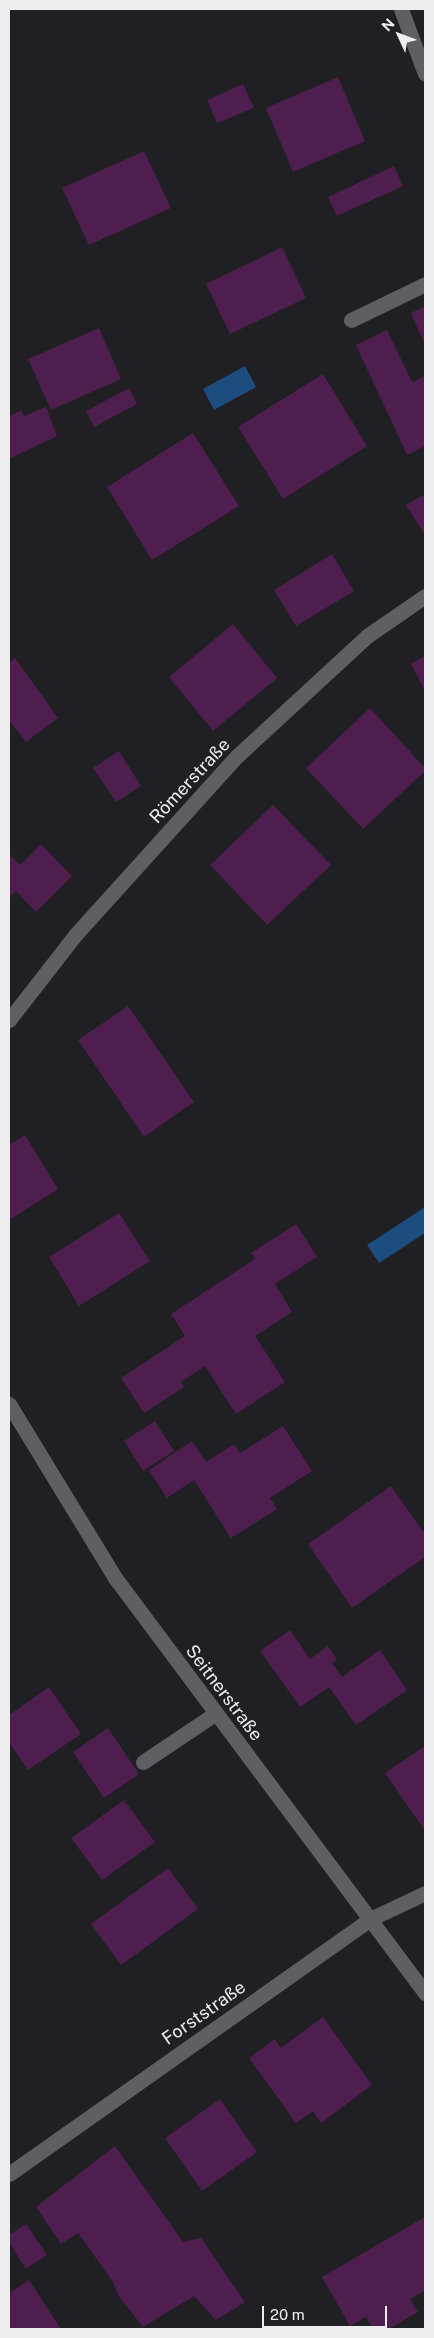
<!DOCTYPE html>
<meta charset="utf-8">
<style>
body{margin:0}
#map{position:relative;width:434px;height:2338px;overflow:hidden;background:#201f24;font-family:"Public Sans",sans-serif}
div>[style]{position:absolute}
.water>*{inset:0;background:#1d4c7e}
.building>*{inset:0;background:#4d1e4e}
.minor>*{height:15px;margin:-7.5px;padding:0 7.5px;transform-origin:7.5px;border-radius:7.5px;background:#5f5e65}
span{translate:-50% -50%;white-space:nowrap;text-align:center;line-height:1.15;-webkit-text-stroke:4px #201f24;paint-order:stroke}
.street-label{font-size:18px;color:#ededf0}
.frame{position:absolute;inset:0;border:10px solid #ededf0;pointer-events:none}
.north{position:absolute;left:374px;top:10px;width:50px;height:50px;-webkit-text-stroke:4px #201f24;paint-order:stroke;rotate:313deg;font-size:14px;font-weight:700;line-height:20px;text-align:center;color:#ededf0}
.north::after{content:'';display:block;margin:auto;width:18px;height:22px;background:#ededf0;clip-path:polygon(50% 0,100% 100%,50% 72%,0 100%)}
.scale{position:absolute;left:262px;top:2306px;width:125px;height:22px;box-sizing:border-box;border:2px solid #ededf0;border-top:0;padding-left:6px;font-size:15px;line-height:18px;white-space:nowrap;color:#ededf0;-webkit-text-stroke:4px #201f24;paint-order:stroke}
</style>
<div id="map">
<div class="water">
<div style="clip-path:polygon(245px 366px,256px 387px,214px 410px,203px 389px)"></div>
<div style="clip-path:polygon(425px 1207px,425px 1233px,379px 1263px,367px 1245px)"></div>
</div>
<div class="building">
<div style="clip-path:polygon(338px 77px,365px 141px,293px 172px,266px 108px)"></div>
<div style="clip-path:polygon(243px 84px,254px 108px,217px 123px,207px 100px)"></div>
<div style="clip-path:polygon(144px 151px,171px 208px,89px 245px,62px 188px)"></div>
<div style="clip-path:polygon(394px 166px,403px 186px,337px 216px,328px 197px)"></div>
<div style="clip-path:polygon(282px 247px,306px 298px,230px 334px,206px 284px)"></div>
<div style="clip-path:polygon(425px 306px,425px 345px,411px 313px)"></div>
<div style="clip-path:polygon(99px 328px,121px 379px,51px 410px,28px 359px)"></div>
<div style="clip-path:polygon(387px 330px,412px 382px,425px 376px,425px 446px,407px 455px,356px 345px)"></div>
<div style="clip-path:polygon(323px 374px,367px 446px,283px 499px,238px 427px)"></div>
<div style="clip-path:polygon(129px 388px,137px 404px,94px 427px,86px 411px)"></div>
<div style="clip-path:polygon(46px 407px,57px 436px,9px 459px,9px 417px,21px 410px,24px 416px)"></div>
<div style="clip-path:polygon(193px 433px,239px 506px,152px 560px,107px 487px)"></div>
<div style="clip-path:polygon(423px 495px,425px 498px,425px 535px,406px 505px)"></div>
<div style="clip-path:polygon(332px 554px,354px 591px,296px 626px,274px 590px)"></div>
<div style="clip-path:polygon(233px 624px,277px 678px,213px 731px,169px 677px)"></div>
<div style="clip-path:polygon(425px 656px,425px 691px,411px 664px)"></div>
<div style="clip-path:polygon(15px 658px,58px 718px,26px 742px,11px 723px,9px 725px,9px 663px)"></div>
<div style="clip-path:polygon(370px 708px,425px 768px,425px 771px,363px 829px,306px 768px)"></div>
<div style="clip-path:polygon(119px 751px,141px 786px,116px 802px,93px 768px)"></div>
<div style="clip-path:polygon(273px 805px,331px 865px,267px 925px,210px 865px)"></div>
<div style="clip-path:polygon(41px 844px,72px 876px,36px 912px,16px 891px,9px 898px,9px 854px,20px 865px)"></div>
<div style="clip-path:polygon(128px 1006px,194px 1102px,144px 1137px,78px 1040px)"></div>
<div style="clip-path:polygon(25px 1135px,58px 1189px,9px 1220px,9px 1145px)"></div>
<div style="clip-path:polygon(119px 1213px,150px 1261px,79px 1306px,49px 1257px)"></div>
<div style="clip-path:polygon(296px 1224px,317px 1257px,275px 1284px,292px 1312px,255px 1336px,285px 1382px,236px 1414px,205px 1366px,181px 1382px,184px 1387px,144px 1413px,121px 1378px,185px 1336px,171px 1314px,255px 1259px,251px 1253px)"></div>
<div style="clip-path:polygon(155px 1421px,174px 1451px,143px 1471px,124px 1441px)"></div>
<div style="clip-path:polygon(283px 1426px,312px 1471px,270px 1498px,277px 1509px,231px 1538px,194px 1480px,167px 1498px,149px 1470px,192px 1441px,206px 1462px,234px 1444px,240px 1453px)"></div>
<div style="clip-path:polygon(391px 1486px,425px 1534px,425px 1557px,352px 1608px,308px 1544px)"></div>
<div style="clip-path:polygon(290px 1630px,310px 1659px,328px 1646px,337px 1660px,332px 1663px,342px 1677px,380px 1650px,407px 1690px,356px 1725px,329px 1687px,300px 1707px,260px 1651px)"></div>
<div style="clip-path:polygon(49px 1687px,81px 1734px,28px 1770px,9px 1742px,9px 1715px)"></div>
<div style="clip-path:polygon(108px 1728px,139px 1774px,104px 1798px,73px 1752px)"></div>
<div style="clip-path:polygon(425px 1746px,425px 1831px,385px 1773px)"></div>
<div style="clip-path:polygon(124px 1800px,155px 1842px,102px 1880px,71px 1838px)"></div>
<div style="clip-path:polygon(168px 1868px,198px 1909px,121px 1965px,91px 1924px)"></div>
<div style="clip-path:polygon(323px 2017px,372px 2085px,321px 2123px,313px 2111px,296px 2123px,249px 2058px,275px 2039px,281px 2048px)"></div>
<div style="clip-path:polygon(220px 2099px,257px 2152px,202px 2191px,165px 2138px)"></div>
<div style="clip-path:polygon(115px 2146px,183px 2242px,201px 2238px,245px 2302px,216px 2320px,194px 2296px,143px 2327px,118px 2295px,113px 2282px,78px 2233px,61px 2244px,36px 2207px)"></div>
<div style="clip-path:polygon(425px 2217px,425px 2291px,410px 2299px,418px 2312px,389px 2329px,373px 2329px,366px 2317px,350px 2326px,322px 2277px)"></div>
<div style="clip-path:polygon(26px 2224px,47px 2255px,26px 2269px,9px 2242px,9px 2235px)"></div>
<div style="clip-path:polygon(29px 2280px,61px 2329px,9px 2329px,9px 2293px)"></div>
</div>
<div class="minor">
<div style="left:401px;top:9px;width:69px;rotate:69.7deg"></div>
<div style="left:351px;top:320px;width:82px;rotate:-25.9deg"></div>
<div style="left:9px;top:1020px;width:109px;rotate:-52.1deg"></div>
<div style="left:76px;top:934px;width:240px;rotate:-47.9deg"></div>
<div style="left:237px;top:756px;width:177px;rotate:-42.7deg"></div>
<div style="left:367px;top:636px;width:70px;rotate:-34.6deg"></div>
<div style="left:9px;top:1404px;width:205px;rotate:58.6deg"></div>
<div style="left:116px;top:1579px;width:517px;rotate:53.26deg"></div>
<div style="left:143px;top:1762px;width:88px;rotate:-33.9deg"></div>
<div style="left:9px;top:2174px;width:442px;rotate:-35.2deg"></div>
<div style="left:370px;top:1919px;width:61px;rotate:-25.3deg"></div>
</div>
<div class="street-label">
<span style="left:190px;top:781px;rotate:-47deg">Römerstraße</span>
<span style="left:224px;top:1693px;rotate:53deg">Seitnerstraße</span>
<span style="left:204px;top:2013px;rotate:-35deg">Forststraße</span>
</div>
<div class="frame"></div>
<div class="north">N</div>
<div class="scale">20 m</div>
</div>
